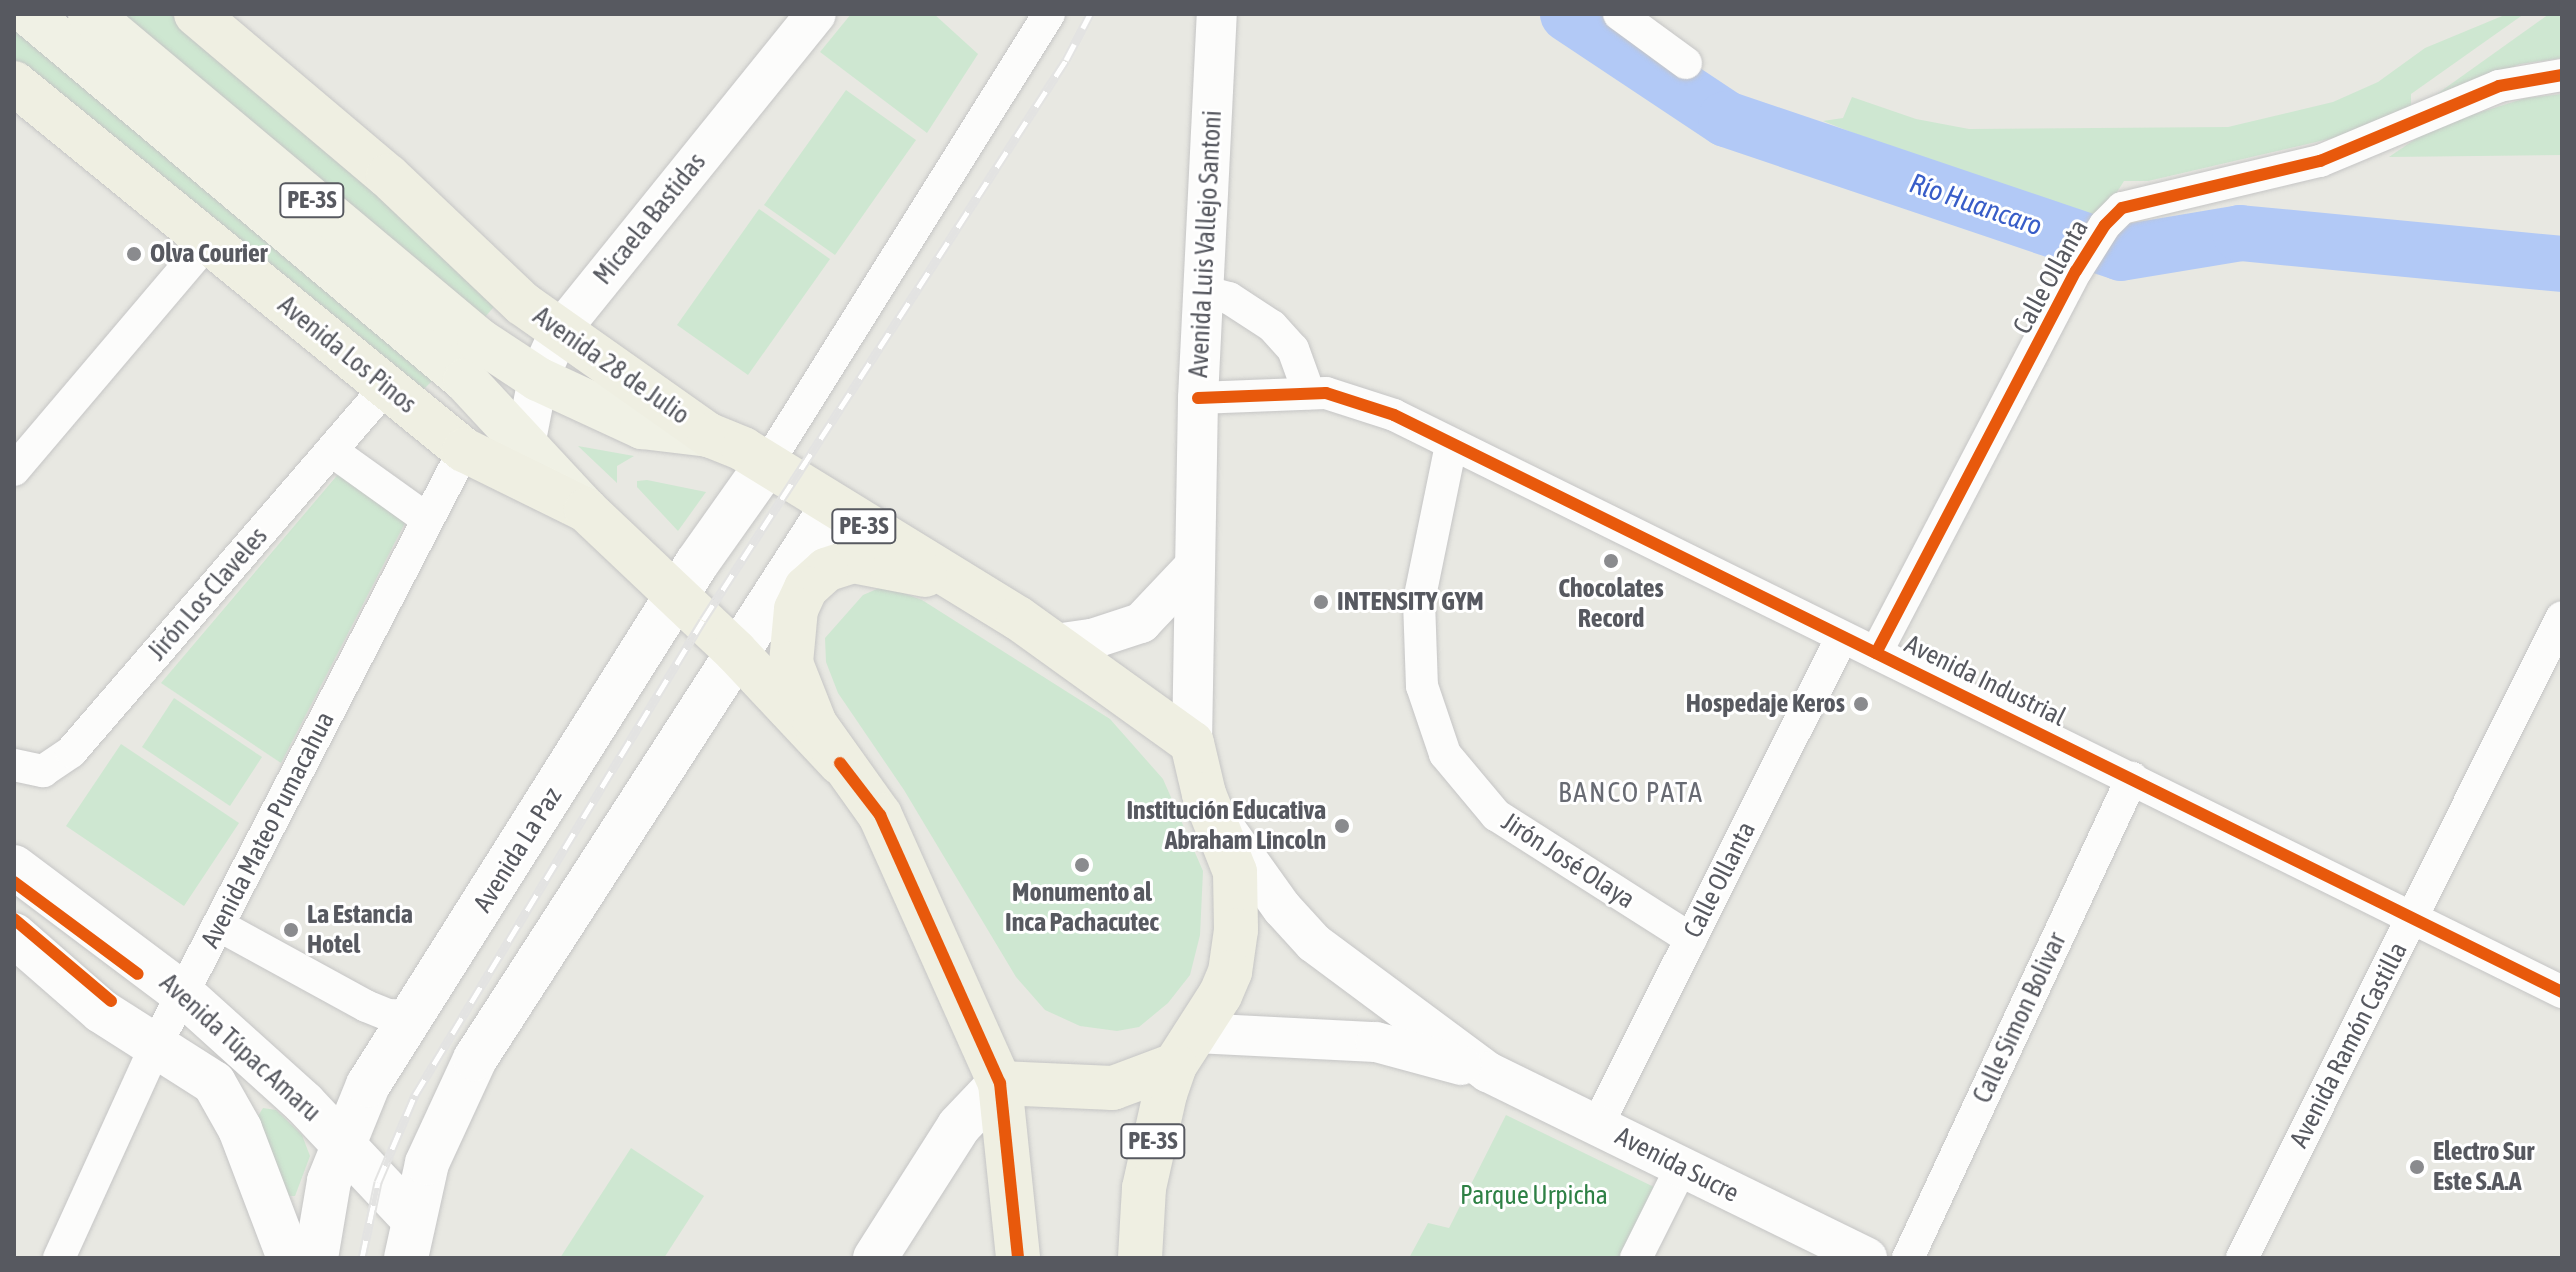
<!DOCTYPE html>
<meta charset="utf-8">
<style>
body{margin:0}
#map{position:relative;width:2576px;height:1272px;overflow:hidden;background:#e8e8e2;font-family:"Asap Condensed",sans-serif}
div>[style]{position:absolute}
.green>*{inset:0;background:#cee7d1}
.river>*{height:56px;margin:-28px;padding:0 28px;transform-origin:28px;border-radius:28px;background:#b2c9f6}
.roads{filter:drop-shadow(0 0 2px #c5c5c5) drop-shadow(0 0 2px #c5c5c5)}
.minor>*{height:32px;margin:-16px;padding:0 16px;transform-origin:16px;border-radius:16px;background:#fcfcfb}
.tertiary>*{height:40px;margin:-20px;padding:0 20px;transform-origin:20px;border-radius:20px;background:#fcfcfb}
.secondary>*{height:44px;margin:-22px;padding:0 22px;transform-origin:22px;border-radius:22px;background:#fcfcfb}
.primary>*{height:44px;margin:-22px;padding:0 22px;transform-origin:22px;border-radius:22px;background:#f0f1e5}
.trunk>*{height:44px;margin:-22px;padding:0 22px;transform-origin:22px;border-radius:22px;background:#efefe2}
.rail>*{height:9px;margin-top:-4.5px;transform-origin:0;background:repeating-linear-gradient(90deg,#fff 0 18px,#e3e3e2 0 36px);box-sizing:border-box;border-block:2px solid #e3e3e2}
.cycleway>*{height:12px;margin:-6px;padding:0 6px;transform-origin:6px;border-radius:6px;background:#e8590c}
.dots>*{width:22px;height:22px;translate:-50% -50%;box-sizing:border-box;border:4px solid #fff;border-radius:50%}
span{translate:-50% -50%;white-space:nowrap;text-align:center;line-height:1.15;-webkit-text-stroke:6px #fff;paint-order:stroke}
.shield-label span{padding:2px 6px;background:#fff;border:2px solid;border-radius:6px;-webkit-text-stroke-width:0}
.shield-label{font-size:24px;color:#575960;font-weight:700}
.street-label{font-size:26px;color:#575960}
.poi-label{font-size:26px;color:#575960;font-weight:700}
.left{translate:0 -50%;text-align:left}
.right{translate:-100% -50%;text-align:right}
.park-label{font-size:26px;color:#2e8145}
.water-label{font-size:28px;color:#385dc8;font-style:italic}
.neighbourhood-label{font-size:28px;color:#686b73;letter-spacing:2px}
.frame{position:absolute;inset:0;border:16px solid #575960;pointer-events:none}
</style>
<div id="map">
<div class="green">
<div style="clip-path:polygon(108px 14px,170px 14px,506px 293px,478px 325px)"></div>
<div style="clip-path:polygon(851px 14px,934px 14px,978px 54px,927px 133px,820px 52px)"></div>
<div style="clip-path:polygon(2507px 14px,2524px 14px,2411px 94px,2411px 109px,2346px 135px,2148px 181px,2124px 181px,2094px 228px,1823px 121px,1843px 118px,1852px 97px,1916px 119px,1969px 129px,2228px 127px,2333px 102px,2378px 82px,2425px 48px)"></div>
<div style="clip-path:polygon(2549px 14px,2562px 14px,2562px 58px,2520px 64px,2430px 99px)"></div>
<div style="clip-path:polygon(14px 18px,438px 375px,416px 397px,14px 60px)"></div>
<div style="clip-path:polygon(846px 90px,916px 140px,835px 255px,764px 205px)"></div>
<div style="clip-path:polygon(2562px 94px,2562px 155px,2389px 157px,2433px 127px,2526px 98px)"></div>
<div style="clip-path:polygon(759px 209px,830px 259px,748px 375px,677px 325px)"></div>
<div style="clip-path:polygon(578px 446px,634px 456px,617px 466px,617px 483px)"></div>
<div style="clip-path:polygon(340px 472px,406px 521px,281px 763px,161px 683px)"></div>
<div style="clip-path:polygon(647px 480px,706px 492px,678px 531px,637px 487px,637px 481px)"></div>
<div style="clip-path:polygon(884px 586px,922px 600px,1110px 719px,1163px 779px,1203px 871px,1200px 935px,1190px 975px,1168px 1003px,1139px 1027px,1117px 1031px,1080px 1026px,1045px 1010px,1016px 977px,904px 790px,838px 693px,826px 662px,825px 638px,863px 595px)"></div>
<div style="clip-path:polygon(174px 698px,262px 757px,230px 806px,142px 747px)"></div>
<div style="clip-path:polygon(121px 744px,239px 823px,184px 906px,66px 826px)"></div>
<div style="clip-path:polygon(263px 1108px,276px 1110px,302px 1135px,310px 1156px,295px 1196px,288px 1196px,255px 1121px)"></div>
<div style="clip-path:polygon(1506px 1115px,1656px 1188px,1621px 1258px,1409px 1258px,1428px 1223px,1449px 1228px)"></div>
<div style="clip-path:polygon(631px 1148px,704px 1196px,664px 1258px,560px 1258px)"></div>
</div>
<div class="river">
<div style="left:1568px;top:14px;width:190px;rotate:33.6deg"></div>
<div style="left:1726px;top:119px;width:417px;rotate:18.7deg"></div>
<div style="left:2121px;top:253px;width:121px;rotate:-9.5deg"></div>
<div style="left:2240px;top:233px;width:323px;rotate:5.5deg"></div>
</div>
<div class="roads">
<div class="minor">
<div style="left:1619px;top:14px;width:83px;rotate:36.2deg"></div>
<div style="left:1206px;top:292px;width:24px;rotate:15deg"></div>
<div style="left:1229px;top:298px;width:51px;rotate:33.1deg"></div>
<div style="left:1272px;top:326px;width:31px;rotate:48deg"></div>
<div style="left:1293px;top:349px;width:47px;rotate:70deg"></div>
<div style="left:1198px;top:398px;width:128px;rotate:-2.2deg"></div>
<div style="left:1326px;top:393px;width:71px;rotate:17.9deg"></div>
<div style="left:1394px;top:415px;width:1303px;rotate:26.29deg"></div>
<div style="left:1451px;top:445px;width:159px;rotate:101.6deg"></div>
<div style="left:1419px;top:601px;width:85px;rotate:88deg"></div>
<div style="left:1422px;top:686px;width:72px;rotate:71.3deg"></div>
<div style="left:1445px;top:754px;width:80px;rotate:50.1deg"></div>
<div style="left:1496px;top:815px;width:231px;rotate:32.5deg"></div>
<div style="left:332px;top:451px;width:117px;rotate:35.6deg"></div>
<div style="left:767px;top:464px;width:531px;rotate:-57.93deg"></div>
<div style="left:14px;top:470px;width:300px;rotate:-49.7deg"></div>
<div style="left:1876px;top:653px;width:431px;rotate:-62.4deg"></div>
<div style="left:2076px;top:271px;width:54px;rotate:-57.8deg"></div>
<div style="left:2105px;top:225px;width:24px;rotate:-45deg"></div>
<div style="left:2122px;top:208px;width:204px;rotate:-13.4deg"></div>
<div style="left:2320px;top:161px;width:194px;rotate:-22.7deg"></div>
<div style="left:2499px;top:86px;width:64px;rotate:-9.9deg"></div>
<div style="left:14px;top:765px;width:30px;rotate:12deg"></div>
<div style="left:43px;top:771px;width:34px;rotate:-34deg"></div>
<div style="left:71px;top:752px;width:482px;rotate:-49.2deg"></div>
<div style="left:220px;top:926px;width:166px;rotate:28.7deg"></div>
<div style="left:366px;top:1006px;width:24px;rotate:22deg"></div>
<div style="left:388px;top:1015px;width:24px;rotate:2deg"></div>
<div style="left:1598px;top:1124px;width:545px;rotate:-63.39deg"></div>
<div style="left:59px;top:1258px;width:234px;rotate:-65.5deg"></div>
<div style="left:156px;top:1045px;width:670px;rotate:-62.63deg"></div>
<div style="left:1636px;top:1258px;width:98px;rotate:-63.4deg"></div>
<div style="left:1908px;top:1258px;width:530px;rotate:-64.98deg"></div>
<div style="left:2242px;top:1258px;width:716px;rotate:-63.47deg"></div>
</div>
<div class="tertiary">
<div style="left:525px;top:445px;width:67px;rotate:-78.9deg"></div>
<div style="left:538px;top:379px;width:53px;rotate:-65.4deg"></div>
<div style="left:560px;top:331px;width:407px;rotate:-51.1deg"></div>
<div style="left:1055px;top:644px;width:37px;rotate:-8deg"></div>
<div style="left:1092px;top:639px;width:52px;rotate:-18.1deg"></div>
<div style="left:1141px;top:623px;width:74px;rotate:-46.6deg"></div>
<div style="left:1192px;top:743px;width:345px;rotate:-89deg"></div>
<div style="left:1198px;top:398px;width:384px;rotate:-87.2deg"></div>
<div style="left:1227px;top:831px;width:95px;rotate:54.5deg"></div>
<div style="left:1282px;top:908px;width:47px;rotate:47.6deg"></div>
<div style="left:1314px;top:943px;width:217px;rotate:36.6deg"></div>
<div style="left:1488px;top:1072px;width:422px;rotate:26.1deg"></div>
<div style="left:1196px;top:1033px;width:180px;rotate:2.9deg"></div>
<div style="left:1376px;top:1042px;width:88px;rotate:15.1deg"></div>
</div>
<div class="secondary">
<div style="left:14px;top:867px;width:211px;rotate:36.9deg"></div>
<div style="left:183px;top:994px;width:163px;rotate:42deg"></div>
<div style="left:304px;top:1103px;width:158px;rotate:46.8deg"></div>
<div style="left:14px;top:935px;width:116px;rotate:41.1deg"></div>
<div style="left:101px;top:1011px;width:134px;rotate:32.5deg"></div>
<div style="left:214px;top:1083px;width:53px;rotate:60.5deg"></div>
<div style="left:240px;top:1129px;width:138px;rotate:69.2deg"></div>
<div style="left:316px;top:1258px;width:78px;rotate:-80.4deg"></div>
<div style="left:329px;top:1181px;width:104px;rotate:-67.9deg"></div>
<div style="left:368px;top:1085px;width:617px;rotate:-57.78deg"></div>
<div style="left:697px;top:563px;width:121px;rotate:-54.7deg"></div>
<div style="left:406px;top:1258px;width:97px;rotate:-77.5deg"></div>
<div style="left:427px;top:1163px;width:115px;rotate:-65.2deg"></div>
<div style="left:475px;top:1059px;width:658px;rotate:-57.15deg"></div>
<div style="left:875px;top:1258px;width:156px;rotate:-57.5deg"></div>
<div style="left:959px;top:1126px;width:59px;rotate:-46.4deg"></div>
</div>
<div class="primary">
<div style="left:29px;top:14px;width:569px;rotate:40.01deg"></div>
<div style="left:465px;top:380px;width:176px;rotate:47.1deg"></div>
<div style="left:90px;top:14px;width:508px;rotate:39.96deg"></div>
<div style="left:479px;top:340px;width:71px;rotate:33.5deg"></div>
<div style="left:538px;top:379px;width:115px;rotate:24.8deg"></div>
<div style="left:642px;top:427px;width:67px;rotate:6.8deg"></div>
</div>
<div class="trunk">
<div style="left:196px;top:14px;width:251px;rotate:40.2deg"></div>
<div style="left:388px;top:176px;width:186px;rotate:43.5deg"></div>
<div style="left:523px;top:304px;width:228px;rotate:35.2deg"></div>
<div style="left:709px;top:435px;width:37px;rotate:22deg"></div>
<div style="left:743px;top:449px;width:323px;rotate:31.6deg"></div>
<div style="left:1018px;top:618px;width:214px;rotate:35.7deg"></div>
<div style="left:1192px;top:743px;width:52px;rotate:76.8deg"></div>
<div style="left:1204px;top:794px;width:84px;rotate:68.3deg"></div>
<div style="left:1235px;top:872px;width:58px;rotate:89deg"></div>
<div style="left:1236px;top:930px;width:42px;rotate:98.1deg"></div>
<div style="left:1230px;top:972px;width:25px;rotate:113deg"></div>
<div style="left:1220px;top:995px;width:83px;rotate:122.7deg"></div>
<div style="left:1175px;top:1065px;width:31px;rotate:109deg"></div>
<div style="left:1165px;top:1094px;width:96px;rotate:102.6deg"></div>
<div style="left:1144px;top:1188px;width:70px;rotate:93.3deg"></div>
<div style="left:14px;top:83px;width:581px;rotate:39.2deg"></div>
<div style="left:464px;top:450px;width:136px;rotate:26.2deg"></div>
<div style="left:586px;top:510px;width:205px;rotate:43.4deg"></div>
<div style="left:735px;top:651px;width:154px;rotate:46.8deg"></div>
<div style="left:925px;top:575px;width:73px;rotate:-169deg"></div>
<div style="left:853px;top:561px;width:28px;rotate:162deg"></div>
<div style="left:826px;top:570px;width:27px;rotate:138deg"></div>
<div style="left:806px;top:588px;width:23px;rotate:115deg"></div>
<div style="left:796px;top:609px;width:54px;rotate:95.3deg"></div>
<div style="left:791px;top:663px;width:66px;rotate:68.5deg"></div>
<div style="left:815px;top:724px;width:112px;rotate:54.5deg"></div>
<div style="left:880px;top:815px;width:294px;rotate:65.9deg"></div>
<div style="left:1000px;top:1083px;width:176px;rotate:84.1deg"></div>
<div style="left:1000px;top:1083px;width:113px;rotate:2.5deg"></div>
<div style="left:1113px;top:1088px;width:66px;rotate:-20.4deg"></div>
</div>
</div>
<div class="rail">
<div style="left:362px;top:1258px;width:78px;rotate:-78.1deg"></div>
<div style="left:378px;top:1182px;width:95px;rotate:-67deg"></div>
<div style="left:415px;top:1095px;width:555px;rotate:-58.77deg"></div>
<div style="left:703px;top:620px;width:667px;rotate:-57.05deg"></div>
<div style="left:1066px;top:60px;width:52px;rotate:-62.4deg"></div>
</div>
<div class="cycleway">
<div style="left:1198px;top:398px;width:128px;rotate:-2.2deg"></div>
<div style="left:1326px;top:393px;width:71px;rotate:17.9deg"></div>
<div style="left:1394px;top:415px;width:1303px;rotate:26.29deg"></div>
<div style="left:1876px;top:653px;width:431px;rotate:-62.4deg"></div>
<div style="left:2076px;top:271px;width:54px;rotate:-57.8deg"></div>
<div style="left:2105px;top:225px;width:24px;rotate:-45deg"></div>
<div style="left:2122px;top:208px;width:204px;rotate:-13.4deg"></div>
<div style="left:2320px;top:161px;width:194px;rotate:-22.7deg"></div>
<div style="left:2499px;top:86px;width:64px;rotate:-9.9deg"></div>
<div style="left:840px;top:763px;width:66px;rotate:52.4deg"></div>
<div style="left:880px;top:815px;width:294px;rotate:65.9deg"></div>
<div style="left:1000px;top:1083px;width:176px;rotate:84.1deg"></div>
<div style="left:14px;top:882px;width:154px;rotate:36.6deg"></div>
<div style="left:14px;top:919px;width:127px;rotate:40.2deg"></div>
</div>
<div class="dots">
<div style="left:134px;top:254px;background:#8a8b8e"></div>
<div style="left:1611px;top:561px;background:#8a8b8e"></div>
<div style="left:1321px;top:602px;background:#8a8b8e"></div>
<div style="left:1861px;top:704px;background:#8a8b8e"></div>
<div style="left:1342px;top:826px;background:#8a8b8e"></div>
<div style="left:1082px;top:865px;background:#8a8b8e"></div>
<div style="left:291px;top:930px;background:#8a8b8e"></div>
<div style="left:2417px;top:1167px;background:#8a8b8e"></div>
</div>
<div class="shield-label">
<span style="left:312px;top:200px">PE-3S</span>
<span style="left:864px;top:526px">PE-3S</span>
<span style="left:1153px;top:1141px">PE-3S</span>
</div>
<div class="street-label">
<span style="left:650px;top:219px;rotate:-51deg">Micaela Bastidas</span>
<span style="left:1206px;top:244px;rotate:-87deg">Avenida Luis Vallejo Santoni</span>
<span style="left:2051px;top:277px;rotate:-61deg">Calle Ollanta</span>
<span style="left:347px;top:355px;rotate:39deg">Avenida Los Pinos</span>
<span style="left:611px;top:366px;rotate:35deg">Avenida 28 de Julio</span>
<span style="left:208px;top:594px;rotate:-49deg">Jirón Los Claveles</span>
<span style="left:1985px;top:681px;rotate:26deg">Avenida Industrial</span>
<span style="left:268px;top:830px;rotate:-63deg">Avenida Mateo Pumacahua</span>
<span style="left:518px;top:850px;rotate:-58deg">Avenida La Paz</span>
<span style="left:1568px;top:861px;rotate:33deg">Jirón José Olaya</span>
<span style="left:1720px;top:880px;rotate:-63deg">Calle Ollanta</span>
<span style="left:2020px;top:1018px;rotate:-65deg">Calle Simon Bolivar</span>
<span style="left:2349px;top:1045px;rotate:-63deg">Avenida Ramón Castilla</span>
<span style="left:240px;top:1048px;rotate:42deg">Avenida Túpac Amaru</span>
<span style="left:1677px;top:1165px;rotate:27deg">Avenida Sucre</span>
</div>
<div class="poi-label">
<span class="left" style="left:150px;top:254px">Olva Courier</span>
<span style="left:1611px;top:604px">Chocolates<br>Record</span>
<span class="left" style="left:1337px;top:602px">INTENSITY GYM</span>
<span class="right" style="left:1845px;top:704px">Hospedaje Keros</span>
<span class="right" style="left:1326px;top:826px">Institución Educativa<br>Abraham Lincoln</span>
<span style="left:1082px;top:908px">Monumento al<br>Inca Pachacutec</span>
<span class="left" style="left:307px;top:930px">La Estancia<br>Hotel</span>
<span class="left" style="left:2433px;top:1167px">Electro Sur<br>Este S.A.A</span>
</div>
<div class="park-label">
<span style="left:1534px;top:1196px">Parque Urpicha</span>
</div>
<div class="water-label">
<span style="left:1976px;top:204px;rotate:19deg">Río Huancaro</span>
</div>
<div class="neighbourhood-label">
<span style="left:1631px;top:792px">BANCO PATA</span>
</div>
<div class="frame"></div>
</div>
